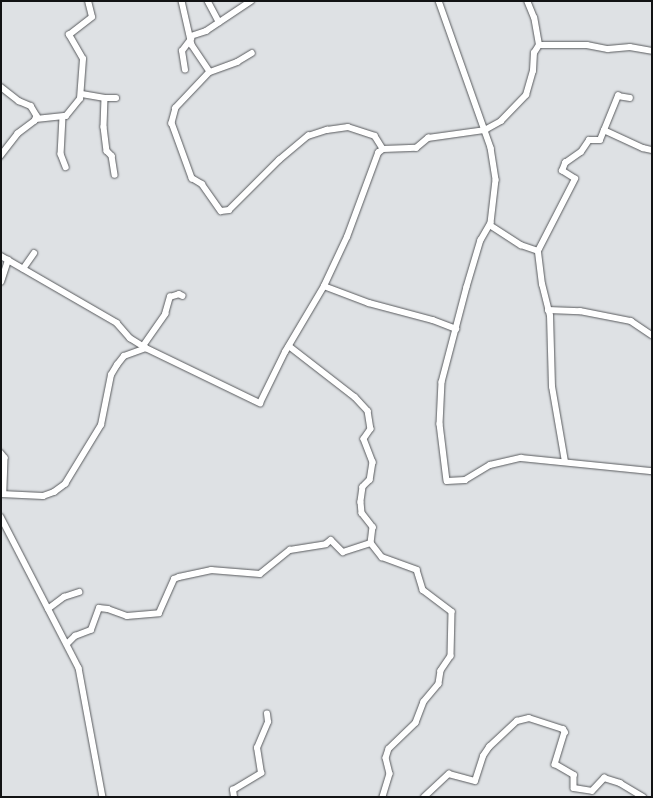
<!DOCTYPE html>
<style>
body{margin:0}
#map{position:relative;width:653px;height:798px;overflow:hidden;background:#dee1e4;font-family:Raleway,sans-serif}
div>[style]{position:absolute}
.roads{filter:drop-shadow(0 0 1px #585a5d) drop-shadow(0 0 1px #585a5d)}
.minor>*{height:5.5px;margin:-2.75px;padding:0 2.75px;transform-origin:2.75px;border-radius:2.75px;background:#fff}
span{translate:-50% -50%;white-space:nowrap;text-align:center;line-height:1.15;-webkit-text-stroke:3px #dee1e4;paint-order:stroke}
.frame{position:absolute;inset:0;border:2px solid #121314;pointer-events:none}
</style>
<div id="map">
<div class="roads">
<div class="minor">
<div style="left:182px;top:1px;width:45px;rotate:77.2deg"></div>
<div style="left:192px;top:45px;width:32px;rotate:56deg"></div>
<div style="left:210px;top:72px;width:50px;rotate:133.4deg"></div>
<div style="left:176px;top:108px;width:16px;rotate:105deg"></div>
<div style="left:172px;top:123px;width:59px;rotate:70deg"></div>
<div style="left:192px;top:178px;width:12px;rotate:31deg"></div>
<div style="left:202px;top:184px;width:33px;rotate:55deg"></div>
<div style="left:221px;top:211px;width:8px;rotate:-7deg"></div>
<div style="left:229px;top:210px;width:71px;rotate:-45deg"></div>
<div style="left:279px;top:160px;width:38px;rotate:-40deg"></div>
<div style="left:308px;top:136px;width:20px;rotate:-18deg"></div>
<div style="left:327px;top:130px;width:21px;rotate:-8deg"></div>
<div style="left:348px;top:127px;width:28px;rotate:18deg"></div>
<div style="left:375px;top:136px;width:15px;rotate:58deg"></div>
<div style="left:208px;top:1px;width:24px;rotate:62deg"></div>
<div style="left:439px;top:1px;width:156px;rotate:70.5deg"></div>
<div style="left:491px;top:148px;width:32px;rotate:81deg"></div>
<div style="left:496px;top:180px;width:43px;rotate:96.6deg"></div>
<div style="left:491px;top:223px;width:20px;rotate:120deg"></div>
<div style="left:481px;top:240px;width:49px;rotate:106.6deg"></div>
<div style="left:467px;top:287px;width:98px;rotate:104.7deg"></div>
<div style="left:442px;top:382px;width:42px;rotate:92.7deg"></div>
<div style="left:440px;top:424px;width:57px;rotate:83deg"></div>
<div style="left:447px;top:481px;width:18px;rotate:-3deg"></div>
<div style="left:465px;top:480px;width:29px;rotate:-31deg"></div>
<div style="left:490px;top:465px;width:32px;rotate:-13deg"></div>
<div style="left:521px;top:458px;width:132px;rotate:5.7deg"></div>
<div style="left:191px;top:36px;width:16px;rotate:-18deg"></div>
<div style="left:206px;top:31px;width:54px;rotate:-33.7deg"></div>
<div style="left:539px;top:45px;width:48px"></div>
<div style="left:587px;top:45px;width:21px;rotate:11deg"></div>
<div style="left:608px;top:49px;width:22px;rotate:-5deg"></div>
<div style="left:630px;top:47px;width:22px;rotate:10deg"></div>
<div style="left:185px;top:70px;width:19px;rotate:-99deg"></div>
<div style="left:182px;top:51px;width:15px;rotate:-53deg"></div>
<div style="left:210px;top:72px;width:29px;rotate:-20deg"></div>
<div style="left:237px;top:62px;width:17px;rotate:-31deg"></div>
<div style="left:1px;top:87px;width:23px;rotate:38deg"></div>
<div style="left:19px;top:101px;width:13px;rotate:23deg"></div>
<div style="left:31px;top:106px;width:12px;rotate:59deg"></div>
<div style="left:37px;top:116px;width:5px;rotate:112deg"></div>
<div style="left:35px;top:121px;width:21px;rotate:143deg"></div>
<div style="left:18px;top:134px;width:28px;rotate:128deg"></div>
<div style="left:82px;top:94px;width:23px;rotate:10deg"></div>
<div style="left:105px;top:98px;width:29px;rotate:92deg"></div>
<div style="left:104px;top:127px;width:24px;rotate:83deg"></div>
<div style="left:107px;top:151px;width:7px;rotate:45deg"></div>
<div style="left:112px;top:156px;width:19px;rotate:81deg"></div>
<div style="left:105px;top:98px;width:11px"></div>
<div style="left:63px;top:117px;width:37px;rotate:93deg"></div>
<div style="left:61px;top:154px;width:14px;rotate:69deg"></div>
<div style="left:36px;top:119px;width:30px;rotate:-6deg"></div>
<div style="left:66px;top:116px;width:22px;rotate:-51deg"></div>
<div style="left:80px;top:99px;width:40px;rotate:-85.7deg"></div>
<div style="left:83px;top:59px;width:28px;rotate:-120deg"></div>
<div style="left:69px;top:35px;width:29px;rotate:-38deg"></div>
<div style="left:92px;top:17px;width:16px;rotate:-104deg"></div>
<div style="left:604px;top:130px;width:43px;rotate:24.8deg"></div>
<div style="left:643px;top:148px;width:9px;rotate:13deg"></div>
<div style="left:490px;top:225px;width:37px;rotate:33deg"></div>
<div style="left:521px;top:245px;width:18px;rotate:19deg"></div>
<div style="left:1px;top:256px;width:134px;rotate:30deg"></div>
<div style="left:117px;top:323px;width:20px;rotate:49deg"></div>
<div style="left:130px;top:338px;width:19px;rotate:32deg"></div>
<div style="left:23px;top:269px;width:19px;rotate:-55deg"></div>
<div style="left:1px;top:282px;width:23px;rotate:-72deg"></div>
<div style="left:324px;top:286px;width:48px;rotate:20.7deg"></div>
<div style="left:369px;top:303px;width:66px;rotate:14.9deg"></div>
<div style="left:433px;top:320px;width:25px;rotate:21deg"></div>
<div style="left:548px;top:310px;width:32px;rotate:2deg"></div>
<div style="left:580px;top:311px;width:52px;rotate:11.1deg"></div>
<div style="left:631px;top:321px;width:25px;rotate:34deg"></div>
<div style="left:143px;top:346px;width:39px;rotate:-55deg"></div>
<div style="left:165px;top:314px;width:18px;rotate:-74deg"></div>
<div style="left:170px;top:297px;width:9px;rotate:-18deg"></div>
<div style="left:179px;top:294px;width:4px;rotate:27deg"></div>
<div style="left:289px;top:346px;width:83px;rotate:37.7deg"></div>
<div style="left:355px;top:397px;width:19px;rotate:47deg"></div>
<div style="left:368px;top:411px;width:18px;rotate:81deg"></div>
<div style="left:371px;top:429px;width:12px;rotate:125deg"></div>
<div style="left:364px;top:439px;width:25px;rotate:69deg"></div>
<div style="left:373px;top:462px;width:18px;rotate:99deg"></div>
<div style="left:370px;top:480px;width:10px;rotate:135deg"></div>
<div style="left:363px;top:487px;width:15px;rotate:98deg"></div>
<div style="left:361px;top:502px;width:11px;rotate:85deg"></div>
<div style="left:362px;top:513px;width:18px;rotate:52deg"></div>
<div style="left:373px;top:527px;width:16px;rotate:97deg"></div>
<div style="left:371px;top:543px;width:18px;rotate:52deg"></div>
<div style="left:382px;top:557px;width:37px;rotate:20deg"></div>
<div style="left:417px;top:570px;width:21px;rotate:73deg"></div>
<div style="left:423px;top:590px;width:36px;rotate:37deg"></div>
<div style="left:452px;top:612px;width:44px;rotate:91.3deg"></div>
<div style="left:451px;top:656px;width:18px;rotate:124deg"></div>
<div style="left:441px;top:671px;width:13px;rotate:99deg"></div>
<div style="left:439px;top:684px;width:23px;rotate:130deg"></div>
<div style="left:424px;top:702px;width:22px;rotate:111deg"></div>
<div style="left:416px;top:723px;width:37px;rotate:136deg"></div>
<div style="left:389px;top:749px;width:9px;rotate:108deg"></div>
<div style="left:386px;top:758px;width:16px;rotate:76deg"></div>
<div style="left:390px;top:774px;width:24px;rotate:107deg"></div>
<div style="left:1px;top:453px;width:6px;rotate:51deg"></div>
<div style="left:5px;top:458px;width:35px;rotate:92deg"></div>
<div style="left:565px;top:462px;width:76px;rotate:-99.8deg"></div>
<div style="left:552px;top:387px;width:71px;rotate:-91.6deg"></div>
<div style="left:550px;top:316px;width:32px;rotate:-104deg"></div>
<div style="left:542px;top:285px;width:34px;rotate:-97deg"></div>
<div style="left:538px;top:251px;width:81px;rotate:-62.8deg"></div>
<div style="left:575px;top:179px;width:15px;rotate:-148deg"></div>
<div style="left:562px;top:171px;width:9px;rotate:-69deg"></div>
<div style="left:565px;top:163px;width:19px;rotate:-35deg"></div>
<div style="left:581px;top:152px;width:14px;rotate:-56deg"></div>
<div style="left:589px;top:140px;width:11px"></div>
<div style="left:600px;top:140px;width:48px;rotate:-67.8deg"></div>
<div style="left:618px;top:96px;width:12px;rotate:9deg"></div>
<div style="left:1px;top:494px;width:42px;rotate:2.7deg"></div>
<div style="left:43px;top:496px;width:12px;rotate:-20deg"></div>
<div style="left:54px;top:492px;width:14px;rotate:-36deg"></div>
<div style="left:65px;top:484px;width:69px;rotate:-58.6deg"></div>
<div style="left:101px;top:425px;width:51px;rotate:-78.7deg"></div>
<div style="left:111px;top:375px;width:12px;rotate:-59deg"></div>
<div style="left:117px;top:365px;width:11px;rotate:-52deg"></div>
<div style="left:124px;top:356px;width:23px;rotate:-20deg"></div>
<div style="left:146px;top:348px;width:127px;rotate:25.8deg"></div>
<div style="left:260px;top:403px;width:57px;rotate:-63.9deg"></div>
<div style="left:285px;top:352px;width:77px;rotate:-59.4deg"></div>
<div style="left:324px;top:286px;width:54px;rotate:-64.9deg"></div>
<div style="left:347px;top:237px;width:90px;rotate:-69.7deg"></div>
<div style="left:378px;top:153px;width:6px;rotate:-39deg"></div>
<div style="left:383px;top:149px;width:33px;rotate:-2deg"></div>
<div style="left:416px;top:148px;width:16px;rotate:-40deg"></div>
<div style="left:428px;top:138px;width:58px;rotate:-8deg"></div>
<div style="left:485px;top:130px;width:18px;rotate:-29deg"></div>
<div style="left:501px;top:121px;width:36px;rotate:-46deg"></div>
<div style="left:526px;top:95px;width:25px;rotate:-74deg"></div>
<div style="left:533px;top:71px;width:18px;rotate:-87deg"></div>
<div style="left:534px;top:53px;width:9px;rotate:-58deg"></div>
<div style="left:539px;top:45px;width:27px;rotate:-100deg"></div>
<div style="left:534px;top:18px;width:18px;rotate:-112deg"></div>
<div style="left:1px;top:517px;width:170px;rotate:62.7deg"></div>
<div style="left:79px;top:668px;width:131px;rotate:79.5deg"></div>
<div style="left:48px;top:609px;width:20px;rotate:-37deg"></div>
<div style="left:64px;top:597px;width:16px;rotate:-18deg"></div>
<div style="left:68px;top:643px;width:10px;rotate:-45deg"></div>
<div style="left:75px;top:636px;width:17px;rotate:-21deg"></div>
<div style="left:91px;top:630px;width:23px;rotate:-70deg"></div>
<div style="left:99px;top:608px;width:9px;rotate:6deg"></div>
<div style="left:108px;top:609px;width:20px;rotate:20deg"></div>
<div style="left:127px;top:616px;width:32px;rotate:-5deg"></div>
<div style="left:159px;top:613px;width:37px;rotate:-66deg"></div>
<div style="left:174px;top:579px;width:5px;rotate:-22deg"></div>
<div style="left:179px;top:577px;width:33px;rotate:-12deg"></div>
<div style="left:211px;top:570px;width:49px;rotate:4.7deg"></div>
<div style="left:260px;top:574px;width:38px;rotate:-39deg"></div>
<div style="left:290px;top:550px;width:36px;rotate:-9deg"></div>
<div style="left:326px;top:544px;width:6px;rotate:-39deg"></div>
<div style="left:331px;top:540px;width:17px;rotate:45deg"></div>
<div style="left:343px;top:552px;width:29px;rotate:-18deg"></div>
<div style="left:234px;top:797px;width:7px;rotate:-98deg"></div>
<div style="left:233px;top:790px;width:33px;rotate:-31deg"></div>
<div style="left:261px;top:773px;width:25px;rotate:-99deg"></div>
<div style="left:257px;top:748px;width:28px;rotate:-67deg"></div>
<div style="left:268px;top:722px;width:8px;rotate:-97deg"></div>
<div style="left:424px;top:797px;width:34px;rotate:-43deg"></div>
<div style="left:449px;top:774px;width:27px;rotate:15deg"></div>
<div style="left:475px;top:781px;width:26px;rotate:-72deg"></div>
<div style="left:483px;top:756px;width:11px;rotate:-56deg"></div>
<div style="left:489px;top:747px;width:38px;rotate:-43deg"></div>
<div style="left:517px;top:721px;width:12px;rotate:-14deg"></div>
<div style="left:529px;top:718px;width:36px;rotate:18deg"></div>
<div style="left:563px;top:729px;width:4px;rotate:56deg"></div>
<div style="left:565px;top:732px;width:34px;rotate:107deg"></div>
<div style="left:555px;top:764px;width:22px;rotate:30deg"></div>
<div style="left:574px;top:775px;width:13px;rotate:90deg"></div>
<div style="left:574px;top:788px;width:18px;rotate:9deg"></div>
<div style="left:592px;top:791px;width:18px;rotate:-47deg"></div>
<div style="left:604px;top:778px;width:17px;rotate:17deg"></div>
<div style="left:620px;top:783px;width:27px;rotate:31deg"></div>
</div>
</div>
<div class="frame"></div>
</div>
